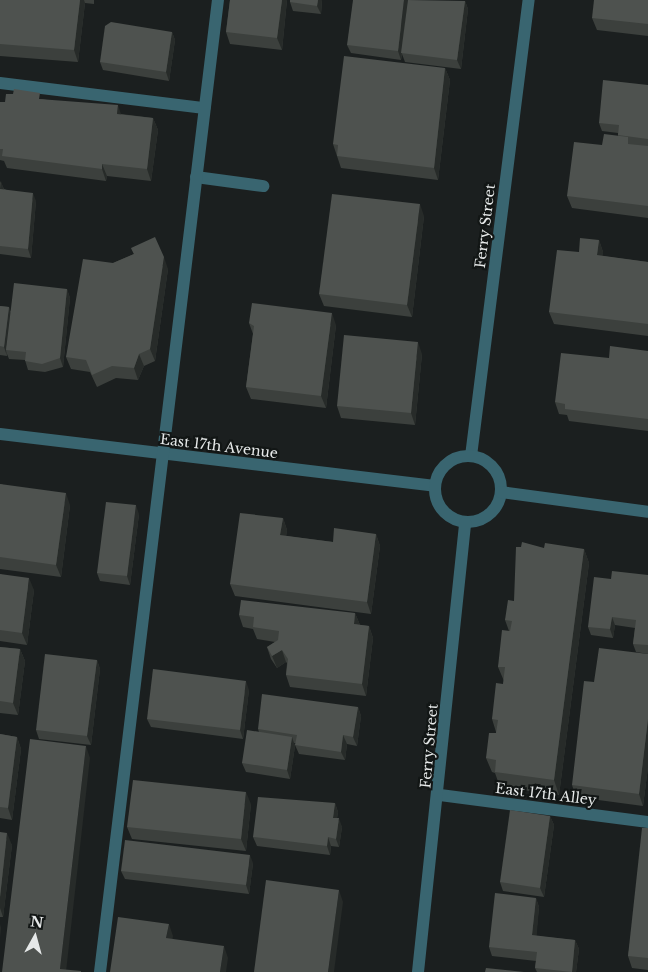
<!DOCTYPE html>
<style>
body{margin:0}
#map{position:relative;width:648px;height:972px;overflow:hidden;background:#1b1f1f;font-family:"Libre Baskerville",serif}
div>[style]{position:absolute}
.minor>*{height:12px;margin:-6px;padding:0 6px;transform-origin:6px;border-radius:6px;background:#396570}
.minor>.ring{margin:-6px;padding:0;box-sizing:content-box;background:none;border:12px solid #396570;border-radius:50%}
.wall>*{inset:0;background:#3c403d}
.shaded-wall>*{inset:0;background:#272b29}
.building>*{inset:0;background:#4e524f}
span{translate:-50% -50%;white-space:nowrap;text-align:center;line-height:1.15;-webkit-text-stroke:4.5px #121615;paint-order:stroke}
.street-label{font-size:14px;color:#e6e9e9}
.north{position:absolute;left:10px;top:912px;width:50px;height:50px;-webkit-text-stroke:4px #121615;paint-order:stroke;rotate:7deg;font-size:14px;font-weight:700;line-height:20px;text-align:center;color:#e6e9e9}
.north::after{content:'';display:block;margin:auto;width:18px;height:22px;background:#e6e9e9;clip-path:polygon(50% 0,100% 100%,50% 72%,0 100%)}
</style>
<div id="map">
<div class="minor">
<div style="left:0;top:83px;width:206px;rotate:7deg"></div>
<div style="left:196px;top:177px;width:68px;rotate:7.7deg"></div>
<div style="left:0;top:434px;width:438px;rotate:6.8deg"></div>
<div style="left:471px;top:456px;width:460px;rotate:-82.8deg"></div>
<div class="ring" style="left:435px;top:456px;width:54px;height:54px"></div>
<div style="left:501px;top:492px;width:148px;rotate:7.7deg"></div>
<div style="left:440px;top:795px;width:210px;rotate:7.4deg"></div>
<div style="left:100px;top:972px;width:979px;rotate:-83.08deg"></div>
<div style="left:418px;top:972px;width:452px;rotate:-84deg"></div>
</div>
<div class="wall">
<div style="clip-path:polygon(0 0,94px 0,94px 4px,85px 3px,78px 62px,0 56px)"></div>
<div style="clip-path:polygon(230px 0,287px 0,282px 50px,230px 44px,226px 32px)"></div>
<div style="clip-path:polygon(290px 0,322px 0,321px 14px,293px 11px,290px 2px)"></div>
<div style="clip-path:polygon(648px 0,648px 36px,597px 30px,592px 18px)"></div>
<div style="clip-path:polygon(465px 1px,468px 9px,461px 69px,405px 62px,402px 54px,401px 60px,351px 53px,347px 45px)"></div>
<div style="clip-path:polygon(172px 32px,175px 40px,169px 81px,103px 70px,100px 62px)"></div>
<div style="clip-path:polygon(445px 68px,450px 80px,438px 180px,341px 168px,333px 144px)"></div>
<div style="clip-path:polygon(648px 85px,648px 218px,572px 208px,567px 196px,602px 145px,618px 136px,618px 133px,602px 131px,599px 123px)"></div>
<div style="clip-path:polygon(42px 99px,121px 114px,153px 118px,158px 130px,151px 181px,107px 176px,106px 181px,7px 168px,4px 161px,0 160px,0 102px,5px 102px)"></div>
<div style="clip-path:polygon(0 181px,4px 189px,36px 201px,31px 258px,0 254px)"></div>
<div style="clip-path:polygon(424px 216px,412px 317px,324px 306px,319px 294px)"></div>
<div style="clip-path:polygon(599px 240px,603px 252px,602px 256px,648px 262px,648px 336px,554px 324px,549px 312px,579px 252px)"></div>
<div style="clip-path:polygon(131px 248px,168px 269px,155px 361px,144px 366px,138px 380px,116px 378px,97px 387px,90px 372px,71px 369px,66px 357px,113px 263px,134px 254px)"></div>
<div style="clip-path:polygon(67px 289px,70px 298px,63px 367px,45px 372px,28px 370px,25px 360px,9px 359px,7px 354px,7px 356px,0 355px,0 306px,9px 307px,10px 311px)"></div>
<div style="clip-path:polygon(249px 323px,336px 325px,326px 408px,251px 399px,246px 387px,253px 334px)"></div>
<div style="clip-path:polygon(648px 351px,648px 431px,569px 421px,567px 415px,559px 414px,555px 402px)"></div>
<div style="clip-path:polygon(422px 354px,415px 425px,341px 418px,337px 406px)"></div>
<div style="clip-path:polygon(0 484px,70px 505px,61px 577px,0 569px)"></div>
<div style="clip-path:polygon(139px 514px,130px 585px,100px 581px,97px 573px)"></div>
<div style="clip-path:polygon(283px 518px,287px 530px,286px 536px,333px 542px,376px 534px,380px 546px,371px 614px,235px 596px,230px 584px)"></div>
<div style="clip-path:polygon(544px 548px,584px 549px,589px 563px,559px 795px,500px 787px,495px 773px,492px 772px,486px 758px,496px 733px,496px 732px,492px 719px,503px 684px,504px 681px,498px 667px,509px 631px,505px 620px,514px 601px)"></div>
<div style="clip-path:polygon(0 574px,34px 590px,27px 645px,0 641px)"></div>
<div style="clip-path:polygon(648px 575px,648px 654px,636px 652px,633px 644px,635px 628px,615px 625px,613px 638px,591px 635px,588px 627px,611px 579px)"></div>
<div style="clip-path:polygon(355px 613px,360px 625px,369px 626px,373px 638px,366px 696px,290px 687px,286px 675px,287px 663px,286px 662px,277px 668px,271px 659px,267px 647px,275px 642px,257px 639px,253px 629px,243px 627px,239px 615px)"></div>
<div style="clip-path:polygon(0 647px,20px 649px,25px 661px,18px 715px,0 713px)"></div>
<div style="clip-path:polygon(648px 654px,648px 767px,643px 806px,576px 797px,572px 785px)"></div>
<div style="clip-path:polygon(97px 660px,100px 669px,91px 745px,39px 739px,36px 730px)"></div>
<div style="clip-path:polygon(249px 690px,243px 739px,151px 727px,147px 719px)"></div>
<div style="clip-path:polygon(358px 707px,361px 716px,357px 746px,347px 744px,345px 760px,299px 754px,295px 745px,296px 743px,294px 743px,295px 746px,290px 779px,246px 772px,242px 763px,259px 732px,258px 729px)"></div>
<div style="clip-path:polygon(0 734px,17px 737px,21px 749px,12px 820px,0 818px)"></div>
<div style="clip-path:polygon(335px 803px,338px 812px,337px 818px,342px 827px,339px 847px,331px 846px,330px 855px,257px 846px,253px 837px)"></div>
<div style="clip-path:polygon(251px 804px,246px 851px,132px 839px,127px 827px)"></div>
<div style="clip-path:polygon(550px 816px,554px 825px,544px 897px,503px 891px,500px 882px)"></div>
<div style="clip-path:polygon(648px 828px,648px 970px,632px 968px,628px 956px)"></div>
<div style="clip-path:polygon(0 832px,12px 845px,3px 917px,0 917px)"></div>
<div style="clip-path:polygon(253px 863px,249px 894px,125px 879px,121px 871px)"></div>
<div style="clip-path:polygon(536px 898px,539px 907px,536px 936px,575px 940px,579px 949px,576px 972px,537px 972px,535px 968px,536px 961px,492px 956px,489px 947px)"></div>
</div>
<div class="shaded-wall">
<div style="clip-path:polygon(80px 0,84px 0,85px 3px,78px 62px,74px 50px)"></div>
<div style="clip-path:polygon(282px 0,287px 0,282px 50px,277px 38px)"></div>
<div style="clip-path:polygon(318px 0,322px 0,321px 14px,317px 6px)"></div>
<div style="clip-path:polygon(404px 0,409px 0,401px 60px,398px 51px)"></div>
<div style="clip-path:polygon(465px 1px,468px 9px,461px 69px,457px 60px)"></div>
<div style="clip-path:polygon(172px 32px,175px 40px,169px 81px,166px 72px)"></div>
<div style="clip-path:polygon(445px 68px,450px 80px,438px 180px,434px 168px)"></div>
<div style="clip-path:polygon(118px 105px,122px 117px,117px 114px)"></div>
<div style="clip-path:polygon(153px 118px,158px 130px,151px 181px,147px 169px)"></div>
<div style="clip-path:polygon(102px 164px,107px 176px,106px 181px,102px 169px)"></div>
<div style="clip-path:polygon(1px 181px,4px 190px,0 189px)"></div>
<div style="clip-path:polygon(33px 193px,36px 201px,31px 258px,28px 249px)"></div>
<div style="clip-path:polygon(420px 204px,424px 216px,412px 317px,407px 305px)"></div>
<div style="clip-path:polygon(599px 240px,603px 252px,601px 267px,597px 255px)"></div>
<div style="clip-path:polygon(164px 257px,168px 269px,155px 361px,150px 349px)"></div>
<div style="clip-path:polygon(67px 289px,70px 298px,63px 367px,60px 358px)"></div>
<div style="clip-path:polygon(9px 307px,12px 316px,6px 350px,7px 356px,4px 347px)"></div>
<div style="clip-path:polygon(332px 313px,336px 325px,326px 408px,321px 396px)"></div>
<div style="clip-path:polygon(418px 342px,422px 354px,415px 425px,411px 413px)"></div>
<div style="clip-path:polygon(139px 354px,144px 366px,138px 380px,134px 368px)"></div>
<div style="clip-path:polygon(66px 493px,70px 505px,61px 577px,56px 565px)"></div>
<div style="clip-path:polygon(136px 505px,139px 514px,130px 585px,127px 576px)"></div>
<div style="clip-path:polygon(283px 518px,287px 530px,285px 547px,280px 535px)"></div>
<div style="clip-path:polygon(376px 534px,380px 546px,371px 614px,367px 602px)"></div>
<div style="clip-path:polygon(584px 549px,589px 563px,559px 795px,554px 780px)"></div>
<div style="clip-path:polygon(29px 578px,34px 590px,27px 645px,22px 633px)"></div>
<div style="clip-path:polygon(355px 613px,360px 625px,354px 624px)"></div>
<div style="clip-path:polygon(612px 617px,615px 625px,613px 638px,610px 629px)"></div>
<div style="clip-path:polygon(369px 626px,373px 638px,366px 696px,362px 684px)"></div>
<div style="clip-path:polygon(20px 649px,25px 661px,18px 715px,13px 703px)"></div>
<div style="clip-path:polygon(282px 650px,286px 662px,277px 668px,272px 656px)"></div>
<div style="clip-path:polygon(97px 660px,100px 669px,91px 745px,87px 736px)"></div>
<div style="clip-path:polygon(246px 681px,249px 690px,243px 739px,240px 730px)"></div>
<div style="clip-path:polygon(358px 707px,361px 716px,357px 746px,353px 737px)"></div>
<div style="clip-path:polygon(648px 719px,648px 767px,643px 806px,639px 794px)"></div>
<div style="clip-path:polygon(343px 735px,347px 744px,345px 760px,341px 752px)"></div>
<div style="clip-path:polygon(17px 737px,21px 749px,12px 820px,8px 808px)"></div>
<div style="clip-path:polygon(292px 737px,295px 746px,290px 779px,287px 770px)"></div>
<div style="clip-path:polygon(86px 746px,90px 758px,66px 972px,60px 969px)"></div>
<div style="clip-path:polygon(246px 792px,251px 804px,246px 851px,241px 839px)"></div>
<div style="clip-path:polygon(335px 803px,338px 812px,336px 826px,333px 818px)"></div>
<div style="clip-path:polygon(550px 816px,554px 825px,544px 897px,540px 888px)"></div>
<div style="clip-path:polygon(339px 818px,342px 827px,339px 847px,336px 839px)"></div>
<div style="clip-path:polygon(7px 833px,12px 845px,3px 917px,0 908px,0 897px)"></div>
<div style="clip-path:polygon(328px 837px,331px 846px,330px 855px,327px 846px)"></div>
<div style="clip-path:polygon(250px 855px,253px 863px,249px 894px,246px 885px)"></div>
<div style="clip-path:polygon(339px 890px,343px 902px,334px 972px,328px 972px)"></div>
<div style="clip-path:polygon(536px 898px,539px 907px,536px 944px,532px 935px)"></div>
<div style="clip-path:polygon(0 924px,1px 928px,0 938px)"></div>
<div style="clip-path:polygon(169px 924px,173px 936px,171px 950px,166px 938px)"></div>
<div style="clip-path:polygon(575px 940px,579px 949px,576px 972px,572px 972px)"></div>
<div style="clip-path:polygon(224px 946px,228px 958px,226px 972px,220px 972px)"></div>
</div>
<div class="building">
<div style="clip-path:polygon(0 0,80px 0,74px 50px,0 44px)"></div>
<div style="clip-path:polygon(230px 0,282px 0,277px 38px,226px 32px)"></div>
<div style="clip-path:polygon(290px 0,318px 0,317px 6px,290px 2px)"></div>
<div style="clip-path:polygon(353px 0,404px 0,398px 51px,347px 45px)"></div>
<div style="clip-path:polygon(408px 0,465px 1px,457px 60px,401px 53px)"></div>
<div style="clip-path:polygon(594px 0,648px 0,648px 24px,592px 18px)"></div>
<div style="clip-path:polygon(111px 22px,172px 32px,166px 72px,100px 62px,105px 26px)"></div>
<div style="clip-path:polygon(344px 56px,445px 68px,434px 168px,337px 156px,338px 145px,333px 144px)"></div>
<div style="clip-path:polygon(603px 80px,648px 85px,648px 139px,618px 135px,619px 125px,599px 123px)"></div>
<div style="clip-path:polygon(14px 89px,40px 93px,39px 99px,118px 105px,117px 114px,153px 118px,147px 169px,102px 164px,102px 169px,2px 156px,3px 149px,0 149px,0 102px,5px 102px,6px 94px,13px 94px)"></div>
<div style="clip-path:polygon(604px 134px,628px 137px,628px 144px,648px 146px,648px 206px,567px 196px,574px 142px,602px 145px)"></div>
<div style="clip-path:polygon(0 181px,0 189px,33px 193px,28px 249px,0 246px)"></div>
<div style="clip-path:polygon(332px 194px,420px 204px,407px 305px,319px 294px)"></div>
<div style="clip-path:polygon(155px 237px,164px 257px,150px 349px,139px 354px,134px 368px,112px 366px,92px 375px,86px 360px,66px 357px,83px 259px,113px 263px,134px 254px,131px 248px)"></div>
<div style="clip-path:polygon(580px 238px,599px 240px,597px 255px,648px 262px,648px 324px,549px 312px,557px 250px,579px 252px)"></div>
<div style="clip-path:polygon(14px 283px,67px 289px,60px 358px,42px 364px,25px 361px,26px 352px,6px 350px)"></div>
<div style="clip-path:polygon(252px 303px,332px 313px,321px 396px,246px 387px,254px 326px,249px 323px)"></div>
<div style="clip-path:polygon(0 306px,9px 307px,4px 347px,0 346px)"></div>
<div style="clip-path:polygon(344px 335px,418px 342px,411px 413px,337px 406px)"></div>
<div style="clip-path:polygon(610px 346px,648px 351px,648px 419px,565px 409px,565px 404px,555px 402px,561px 353px,609px 358px)"></div>
<div style="clip-path:polygon(0 484px,66px 493px,56px 565px,0 557px)"></div>
<div style="clip-path:polygon(106px 502px,136px 505px,127px 576px,97px 573px)"></div>
<div style="clip-path:polygon(240px 513px,283px 518px,280px 535px,333px 542px,334px 528px,376px 534px,367px 602px,230px 584px)"></div>
<div style="clip-path:polygon(522px 542px,544px 548px,545px 543px,584px 549px,554px 780px,495px 772px,496px 760px,486px 758px,489px 733px,496px 733px,498px 720px,492px 719px,496px 683px,503px 684px,505px 667px,498px 667px,502px 630px,510px 631px,512px 621px,505px 620px,508px 600px,514px 601px,516px 547px,521px 547px)"></div>
<div style="clip-path:polygon(612px 571px,648px 575px,648px 645px,633px 644px,636px 620px,612px 617px,610px 629px,588px 627px,594px 577px,611px 579px)"></div>
<div style="clip-path:polygon(0 574px,29px 578px,22px 633px,0 630px)"></div>
<div style="clip-path:polygon(241px 600px,355px 613px,354px 624px,369px 626px,362px 684px,286px 675px,288px 659px,282px 650px,272px 656px,267px 647px,278px 640px,279px 631px,253px 627px,254px 617px,239px 615px)"></div>
<div style="clip-path:polygon(0 647px,20px 649px,13px 703px,0 701px)"></div>
<div style="clip-path:polygon(599px 648px,648px 654px,648px 719px,639px 794px,572px 785px,584px 681px,594px 682px)"></div>
<div style="clip-path:polygon(45px 654px,97px 660px,87px 736px,36px 730px)"></div>
<div style="clip-path:polygon(153px 669px,246px 681px,240px 730px,147px 719px)"></div>
<div style="clip-path:polygon(262px 694px,358px 707px,353px 737px,343px 735px,341px 752px,295px 745px,297px 735px,258px 729px)"></div>
<div style="clip-path:polygon(247px 730px,292px 737px,287px 770px,242px 763px)"></div>
<div style="clip-path:polygon(0 734px,17px 737px,8px 808px,0 807px)"></div>
<div style="clip-path:polygon(30px 739px,86px 746px,60px 969px,81px 971px,81px 972px,2px 972px)"></div>
<div style="clip-path:polygon(133px 780px,246px 792px,241px 839px,127px 827px)"></div>
<div style="clip-path:polygon(258px 797px,335px 803px,333px 818px,339px 818px,336px 839px,328px 837px,327px 846px,253px 837px)"></div>
<div style="clip-path:polygon(510px 810px,550px 816px,540px 888px,500px 882px)"></div>
<div style="clip-path:polygon(642px 828px,648px 828px,648px 958px,628px 956px)"></div>
<div style="clip-path:polygon(0 832px,7px 833px,0 897px)"></div>
<div style="clip-path:polygon(125px 840px,250px 855px,246px 885px,121px 871px)"></div>
<div style="clip-path:polygon(266px 880px,339px 890px,328px 972px,254px 972px)"></div>
<div style="clip-path:polygon(495px 893px,536px 898px,532px 935px,575px 940px,572px 972px,535px 968px,537px 952px,489px 947px)"></div>
<div style="clip-path:polygon(118px 917px,169px 924px,166px 938px,224px 946px,220px 972px,110px 972px)"></div>
<div style="clip-path:polygon(486px 968px,524px 972px,485px 972px)"></div>
</div>
<div class="street-label">
<span style="left:485px;top:226px;rotate:-83deg">Ferry Street</span>
<span style="left:219px;top:446px;rotate:7deg">East 17th Avenue</span>
<span style="left:429px;top:746px;rotate:-85deg">Ferry Street</span>
<span style="left:546px;top:794px;rotate:7deg">East 17th Alley</span>
</div>
<div class="north">N</div>
</div>
